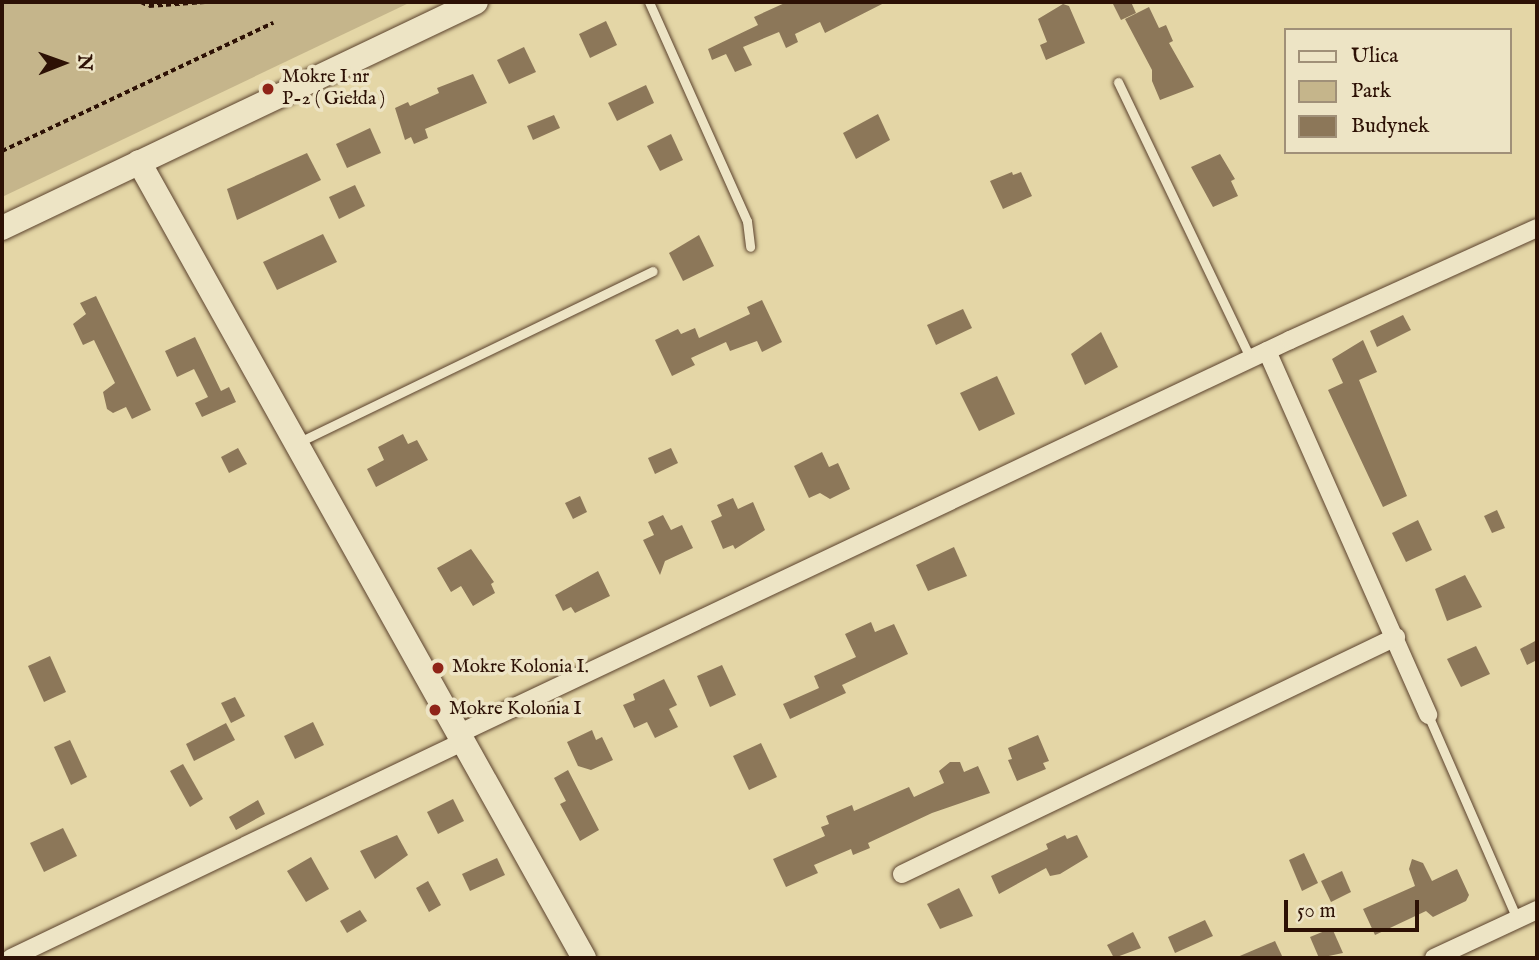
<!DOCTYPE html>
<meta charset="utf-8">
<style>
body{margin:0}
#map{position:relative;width:1539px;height:960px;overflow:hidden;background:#e4d6a6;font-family:"IM FELL English",serif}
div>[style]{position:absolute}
.green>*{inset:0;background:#c5b58b}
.building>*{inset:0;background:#8c7759}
.path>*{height:3.5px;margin-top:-1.75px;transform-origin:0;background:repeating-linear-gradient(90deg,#2d1105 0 5px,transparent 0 8.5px)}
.roads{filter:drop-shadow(0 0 2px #5b422d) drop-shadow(0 0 2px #5b422d)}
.lane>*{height:9px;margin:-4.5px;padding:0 4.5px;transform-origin:4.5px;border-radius:4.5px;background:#ede4c5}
.street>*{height:18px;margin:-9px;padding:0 9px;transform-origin:9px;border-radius:9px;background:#ede4c5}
.secondary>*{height:24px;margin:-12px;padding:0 12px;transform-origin:12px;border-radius:12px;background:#ede4c5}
.dots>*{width:19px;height:19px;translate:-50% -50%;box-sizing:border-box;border:4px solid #ede4c5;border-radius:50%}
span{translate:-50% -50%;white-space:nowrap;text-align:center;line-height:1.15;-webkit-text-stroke:7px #ede4c5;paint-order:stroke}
.poi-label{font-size:19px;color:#2d1105}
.left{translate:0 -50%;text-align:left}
.frame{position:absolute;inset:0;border:4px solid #2d1105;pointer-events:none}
.legend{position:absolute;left:1284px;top:28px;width:228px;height:126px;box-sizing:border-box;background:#ede4c5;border:2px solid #a09078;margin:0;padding:9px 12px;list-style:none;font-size:21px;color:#2d1105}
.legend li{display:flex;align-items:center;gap:14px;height:35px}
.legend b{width:35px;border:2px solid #a09078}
.north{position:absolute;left:28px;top:28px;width:70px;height:70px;-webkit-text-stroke:5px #ede4c5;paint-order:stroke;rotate:89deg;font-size:19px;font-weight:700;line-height:28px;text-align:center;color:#2d1105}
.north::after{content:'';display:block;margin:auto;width:24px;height:32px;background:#2d1105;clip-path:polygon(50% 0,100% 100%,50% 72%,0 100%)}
.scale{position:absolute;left:1284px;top:900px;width:135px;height:32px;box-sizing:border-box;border:4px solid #2d1105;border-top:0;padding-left:9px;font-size:21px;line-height:24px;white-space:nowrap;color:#2d1105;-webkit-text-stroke:5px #ede4c5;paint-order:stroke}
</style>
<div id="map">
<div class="green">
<div style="clip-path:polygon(2px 2px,411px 2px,2px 197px)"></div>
</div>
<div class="building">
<div style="clip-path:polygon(787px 2px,886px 2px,825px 33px,820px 22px,795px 34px,798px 42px,786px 48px,779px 32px,743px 47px,752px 65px,735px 72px,726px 54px,712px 60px,708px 49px,758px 25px,754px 17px)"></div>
<div style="clip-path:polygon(1112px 2px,1131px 2px,1136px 13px,1121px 20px)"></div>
<div style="clip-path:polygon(1063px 4px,1069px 6px,1085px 43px,1046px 60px,1040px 45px,1047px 42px,1038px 19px)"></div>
<div style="clip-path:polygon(1149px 7px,1159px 28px,1166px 25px,1173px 41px,1169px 43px,1194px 87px,1160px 100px,1152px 81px,1152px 70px,1125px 19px)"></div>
<div style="clip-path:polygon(606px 21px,617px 45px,590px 58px,579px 34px)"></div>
<div style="clip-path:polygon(524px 47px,536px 72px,509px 84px,497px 60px)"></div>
<div style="clip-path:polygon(473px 74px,487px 103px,425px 129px,428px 138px,414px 144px,411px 137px,405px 140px,395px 108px,408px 102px,410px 106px,439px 93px,437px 88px)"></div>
<div style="clip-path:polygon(646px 85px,654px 103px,617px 121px,608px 103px)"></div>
<div style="clip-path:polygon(878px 114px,890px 140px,856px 159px,843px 133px)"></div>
<div style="clip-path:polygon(554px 115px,560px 128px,533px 140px,527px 126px)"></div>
<div style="clip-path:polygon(370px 128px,381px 153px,347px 168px,336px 144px)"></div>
<div style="clip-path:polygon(671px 134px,683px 160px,660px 171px,647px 146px)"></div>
<div style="clip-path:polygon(307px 153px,321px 180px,237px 220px,227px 189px)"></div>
<div style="clip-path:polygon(1220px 154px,1235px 179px,1231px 181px,1238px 196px,1213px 207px,1191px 167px)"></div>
<div style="clip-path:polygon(1012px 172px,1013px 175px,1021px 172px,1032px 196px,1003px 209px,990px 181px)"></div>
<div style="clip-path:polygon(355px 185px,365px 206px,339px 219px,329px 197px)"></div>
<div style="clip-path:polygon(323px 234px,337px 262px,277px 290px,263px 262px)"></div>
<div style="clip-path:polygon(699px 235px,714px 266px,683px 281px,669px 253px)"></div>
<div style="clip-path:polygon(96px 296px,151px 410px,132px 419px,126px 407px,113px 413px,107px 409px,103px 392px,115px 383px,94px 340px,83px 345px,73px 324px,86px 314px,80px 303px)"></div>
<div style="clip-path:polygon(762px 300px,782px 342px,762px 352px,757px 341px,730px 351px,726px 342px,691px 358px,695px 365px,672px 376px,655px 340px,678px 329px,681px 334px,695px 328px,699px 338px,750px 314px,747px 307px)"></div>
<div style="clip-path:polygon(963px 309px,972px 328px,936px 345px,927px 325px)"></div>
<div style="clip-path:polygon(1403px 315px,1411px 330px,1377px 347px,1370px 331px)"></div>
<div style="clip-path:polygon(1101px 332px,1118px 367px,1085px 385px,1071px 354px)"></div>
<div style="clip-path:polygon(195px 337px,221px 391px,229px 387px,236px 402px,202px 417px,195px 403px,208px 397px,194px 369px,177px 377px,165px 351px)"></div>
<div style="clip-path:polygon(1363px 340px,1377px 372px,1359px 380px,1407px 496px,1383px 507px,1328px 390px,1343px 383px,1332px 359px)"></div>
<div style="clip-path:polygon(997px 376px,1015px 414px,979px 431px,960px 393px)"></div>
<div style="clip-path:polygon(403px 434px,408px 444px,417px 440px,428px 460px,376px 487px,367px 469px,384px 460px,378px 447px)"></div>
<div style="clip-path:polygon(238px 448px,247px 464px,229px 473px,221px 457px)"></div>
<div style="clip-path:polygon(671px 448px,678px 463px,655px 474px,648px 458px)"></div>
<div style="clip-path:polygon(822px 452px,829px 467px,838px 463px,850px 489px,830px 499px,820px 493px,809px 498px,794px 466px)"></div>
<div style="clip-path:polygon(580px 496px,587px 512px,573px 519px,565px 503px)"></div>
<div style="clip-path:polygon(733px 498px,738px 509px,753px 502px,765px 530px,735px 549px,733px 545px,723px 549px,711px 521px,722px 516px,717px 505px)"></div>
<div style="clip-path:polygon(1497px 510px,1505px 528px,1492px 533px,1484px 516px)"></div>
<div style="clip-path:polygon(663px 515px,671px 530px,682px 525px,693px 548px,665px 561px,660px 575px,643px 540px,654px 535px,648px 522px)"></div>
<div style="clip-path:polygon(1418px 520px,1432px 550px,1406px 562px,1392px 533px)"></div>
<div style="clip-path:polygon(954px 547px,967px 576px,928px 591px,916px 565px)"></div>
<div style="clip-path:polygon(471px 549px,494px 582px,491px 584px,495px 593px,473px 606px,461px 586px,451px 592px,437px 568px)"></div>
<div style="clip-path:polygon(598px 571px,610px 596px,575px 613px,571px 607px,563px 611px,555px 595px)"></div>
<div style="clip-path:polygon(1465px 575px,1482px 607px,1447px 621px,1435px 589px)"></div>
<div style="clip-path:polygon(871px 622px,875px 632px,894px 624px,908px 654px,842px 685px,846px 693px,790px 719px,783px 704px,819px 688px,814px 676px,856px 657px,845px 634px)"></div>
<div style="clip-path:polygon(1537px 640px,1537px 660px,1527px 665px,1520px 649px)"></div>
<div style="clip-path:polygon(1476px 646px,1490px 674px,1461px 687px,1447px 659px)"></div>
<div style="clip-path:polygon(50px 656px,66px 692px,44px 702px,28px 666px)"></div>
<div style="clip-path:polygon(722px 665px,736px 695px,710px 707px,697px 676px)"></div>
<div style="clip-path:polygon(664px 679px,677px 705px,669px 709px,678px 727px,655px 738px,647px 722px,634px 728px,623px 705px,635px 700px,633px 694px)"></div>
<div style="clip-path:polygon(235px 697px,245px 716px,231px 723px,221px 703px)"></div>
<div style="clip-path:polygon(313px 722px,324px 745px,295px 759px,284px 736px)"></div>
<div style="clip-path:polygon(226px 723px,235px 740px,194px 761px,186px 744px)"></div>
<div style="clip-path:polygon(592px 730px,596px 740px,602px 737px,613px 760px,591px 770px,578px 766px,567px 742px)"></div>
<div style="clip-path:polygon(1038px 735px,1049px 761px,1043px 763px,1046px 769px,1017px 781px,1008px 760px,1012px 759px,1008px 748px)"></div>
<div style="clip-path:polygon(70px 740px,87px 777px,71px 785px,54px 747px)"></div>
<div style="clip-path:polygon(761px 743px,777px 777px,749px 790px,733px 756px)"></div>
<div style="clip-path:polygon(950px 762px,960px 762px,964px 772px,978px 766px,990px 793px,932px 813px,868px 843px,870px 848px,853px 855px,851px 849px,814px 865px,818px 873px,786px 887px,773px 859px,825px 836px,821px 827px,829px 824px,826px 816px,852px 805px,854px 811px,909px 787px,914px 797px,944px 783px,939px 771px)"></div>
<div style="clip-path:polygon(183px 764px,203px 799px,190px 807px,170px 771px)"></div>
<div style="clip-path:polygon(568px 770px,599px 830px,580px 841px,560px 804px,566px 801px,554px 778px)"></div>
<div style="clip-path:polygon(453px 799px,464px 821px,438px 834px,427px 812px)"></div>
<div style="clip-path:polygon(258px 800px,265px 814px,236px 830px,229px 817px)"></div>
<div style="clip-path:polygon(63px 828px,77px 856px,44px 872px,30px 843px)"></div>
<div style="clip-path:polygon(397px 835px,408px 855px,375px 879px,360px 851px)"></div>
<div style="clip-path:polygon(1065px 835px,1067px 839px,1077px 835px,1088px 857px,1060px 874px,1050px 876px,1046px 868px,999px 894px,991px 876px,1048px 849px,1046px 844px)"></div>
<div style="clip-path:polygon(1304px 853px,1318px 883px,1302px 891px,1289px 860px)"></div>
<div style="clip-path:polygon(311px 857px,329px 889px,306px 902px,287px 871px)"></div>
<div style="clip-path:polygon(497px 858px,505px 875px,470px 891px,462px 874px)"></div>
<div style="clip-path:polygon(1412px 859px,1423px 863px,1432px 881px,1457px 869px,1469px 895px,1466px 901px,1433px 917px,1426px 911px,1375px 935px,1363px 909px,1415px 886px,1409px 869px)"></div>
<div style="clip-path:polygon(1342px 871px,1351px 892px,1331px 902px,1321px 881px)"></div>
<div style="clip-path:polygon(428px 881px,441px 905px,429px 912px,416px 888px)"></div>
<div style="clip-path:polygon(959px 888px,973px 916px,940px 929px,927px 904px)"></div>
<div style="clip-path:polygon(360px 910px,367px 921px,347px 933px,340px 921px)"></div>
<div style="clip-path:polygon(1205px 920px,1213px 936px,1175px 953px,1168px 937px)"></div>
<div style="clip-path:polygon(1332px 928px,1343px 953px,1319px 958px,1310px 937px)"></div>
<div style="clip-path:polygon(1133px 932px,1141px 948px,1114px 958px,1107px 945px)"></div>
<div style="clip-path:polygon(1275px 941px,1283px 958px,1235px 958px)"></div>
</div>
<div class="path">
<div style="left:141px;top:2px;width:9px;rotate:27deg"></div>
<div style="left:149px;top:6px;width:56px;rotate:-4.1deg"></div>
<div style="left:2px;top:151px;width:300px;rotate:-25.3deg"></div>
</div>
<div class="roads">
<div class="lane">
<div style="left:649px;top:2px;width:240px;rotate:65.9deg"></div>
<div style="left:747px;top:221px;width:26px;rotate:83deg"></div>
<div style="left:1118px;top:82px;width:307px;rotate:64.4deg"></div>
<div style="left:297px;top:443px;width:395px;rotate:-25.8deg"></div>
<div style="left:1428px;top:715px;width:223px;rotate:66.4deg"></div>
</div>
<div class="street">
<div style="left:1267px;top:351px;width:398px;rotate:66.1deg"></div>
<div style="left:458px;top:734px;width:921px;rotate:-25.34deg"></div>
<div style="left:1290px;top:340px;width:271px;rotate:-24.4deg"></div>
<div style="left:902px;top:874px;width:548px;rotate:-25.63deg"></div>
<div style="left:11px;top:958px;width:500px;rotate:-25.59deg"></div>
<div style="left:1434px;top:958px;width:114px;rotate:-25deg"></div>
</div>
<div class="secondary">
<div style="left:139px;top:162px;width:912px;rotate:60.79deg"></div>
<div style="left:2px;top:228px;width:525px;rotate:-25.49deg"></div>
</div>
</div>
<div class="dots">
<div style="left:268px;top:89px;background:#8f2418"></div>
<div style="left:438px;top:668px;background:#8f2418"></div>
<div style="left:435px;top:710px;background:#8f2418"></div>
</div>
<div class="poi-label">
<span class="left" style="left:282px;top:89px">Mokre I nr<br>P-2 ( Giełda )</span>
<span class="left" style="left:452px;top:668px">Mokre Kolonia I.</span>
<span class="left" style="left:449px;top:710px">Mokre Kolonia I</span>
</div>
<div class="frame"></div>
<ul class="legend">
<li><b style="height:9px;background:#ede4c5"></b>Ulica</li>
<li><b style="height:19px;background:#c5b58b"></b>Park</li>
<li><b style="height:19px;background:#8c7759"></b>Budynek</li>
</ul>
<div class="north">N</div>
<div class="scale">50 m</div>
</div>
